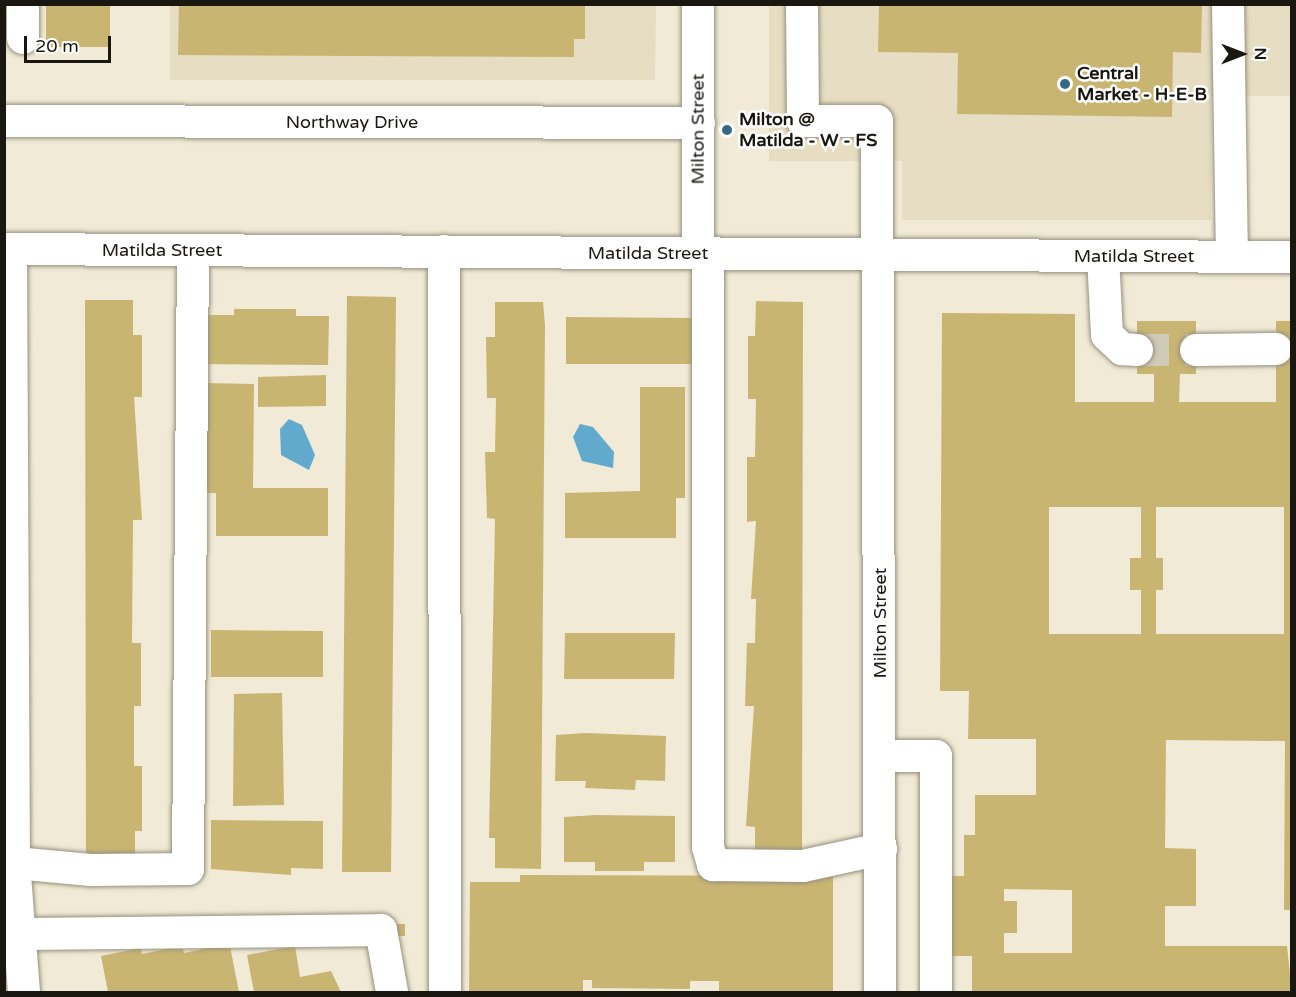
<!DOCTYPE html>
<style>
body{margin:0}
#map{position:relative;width:1296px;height:997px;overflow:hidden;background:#f0ead6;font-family:"Varela Round",sans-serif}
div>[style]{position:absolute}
.built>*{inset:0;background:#e6ddc2}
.water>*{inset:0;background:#62aacd}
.building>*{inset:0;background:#c9b572}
.minor-tunnel>*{height:32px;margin-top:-16px;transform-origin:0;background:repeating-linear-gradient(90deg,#d0cab8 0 32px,transparent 0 48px)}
.roads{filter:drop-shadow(0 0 2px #96907e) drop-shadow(0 0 2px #96907e)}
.minor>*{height:32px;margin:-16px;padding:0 16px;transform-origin:16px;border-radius:16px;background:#fff}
.dots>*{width:16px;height:16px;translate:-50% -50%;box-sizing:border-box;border:3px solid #fff;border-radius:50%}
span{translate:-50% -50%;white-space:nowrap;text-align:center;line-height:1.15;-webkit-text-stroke:5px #fff;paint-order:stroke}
.poi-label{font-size:18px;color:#191710;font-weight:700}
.left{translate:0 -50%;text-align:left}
.street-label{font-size:18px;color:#191710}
.frame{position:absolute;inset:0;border:6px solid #191710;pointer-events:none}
.north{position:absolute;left:1212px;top:24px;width:60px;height:60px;-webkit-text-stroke:4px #fff;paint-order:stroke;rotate:90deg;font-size:16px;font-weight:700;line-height:24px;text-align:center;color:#191710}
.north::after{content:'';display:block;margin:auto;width:21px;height:27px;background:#191710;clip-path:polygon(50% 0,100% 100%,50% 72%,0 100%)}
.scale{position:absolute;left:24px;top:36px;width:87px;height:27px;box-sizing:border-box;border:3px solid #191710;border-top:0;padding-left:8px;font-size:18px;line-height:21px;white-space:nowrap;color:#191710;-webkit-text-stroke:4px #fff;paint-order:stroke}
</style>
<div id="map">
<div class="built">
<div style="clip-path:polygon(170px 5px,656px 5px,655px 80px,170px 80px)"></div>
<div style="clip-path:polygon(769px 5px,1291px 5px,1291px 96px,1211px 96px,1211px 220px,902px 220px,902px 161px,769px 161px)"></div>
</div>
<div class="water">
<div style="clip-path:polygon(289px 419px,302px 425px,315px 455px,309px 470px,281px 455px,280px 429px)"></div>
<div style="clip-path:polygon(580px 424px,593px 427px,614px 452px,613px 468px,582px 461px,573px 437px)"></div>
</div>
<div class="building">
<div style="clip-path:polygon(46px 4px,110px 4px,110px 47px,46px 47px)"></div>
<div style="clip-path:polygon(179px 4px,585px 4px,585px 39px,574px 39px,574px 57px,178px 55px)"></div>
<div style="clip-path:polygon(879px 5px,1202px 5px,1201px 53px,1173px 52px,1172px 117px,957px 114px,958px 53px,878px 52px)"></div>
<div style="clip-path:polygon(347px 296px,396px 297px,391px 872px,342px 872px)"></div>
<div style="clip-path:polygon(85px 300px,133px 300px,133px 335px,142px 335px,142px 397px,134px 397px,142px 520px,133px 520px,132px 643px,141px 643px,141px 706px,134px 706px,134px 766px,142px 766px,142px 831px,135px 831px,135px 862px,86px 862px)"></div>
<div style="clip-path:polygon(756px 301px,803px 302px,802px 856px,755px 855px,755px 827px,746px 826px,754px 706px,745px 706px,747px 643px,755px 643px,756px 599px,751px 599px,756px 521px,747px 522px,747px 457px,755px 457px,756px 399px,748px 399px,748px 336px,755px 336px)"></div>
<div style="clip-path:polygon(495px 302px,543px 302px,545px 325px,541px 869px,495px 868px,495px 838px,489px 838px,495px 519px,487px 518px,485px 452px,495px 452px,496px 398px,487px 398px,486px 337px,495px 337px)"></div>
<div style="clip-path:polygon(234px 309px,296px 309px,296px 316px,329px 316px,328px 365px,200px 364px,200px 315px,234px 315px)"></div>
<div style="clip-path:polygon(evenodd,942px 313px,1075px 314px,1075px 402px,1154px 402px,1154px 374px,1137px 374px,1137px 321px,1196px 321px,1196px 374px,1180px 374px,1179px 402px,1276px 402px,1276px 321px,1292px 321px,1292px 910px,1284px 910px,1285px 741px,1166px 740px,1165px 848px,1196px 849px,1196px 906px,1165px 906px,1165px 946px,1287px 946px,1292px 992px,972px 992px,972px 956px,943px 956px,944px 876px,964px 876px,964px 835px,975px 835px,975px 795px,1036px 795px,1036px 739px,968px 739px,969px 691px,940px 691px,942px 313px,1049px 507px,1141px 507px,1141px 558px,1130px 558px,1130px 590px,1141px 590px,1141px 634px,1049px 634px,1049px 507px,942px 313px,1156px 507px,1284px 507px,1284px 634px,1156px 634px,1156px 590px,1163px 590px,1163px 558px,1156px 558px,1156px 507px,942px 313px,1004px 889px,1072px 890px,1072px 953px,1004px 953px,1004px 933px,1017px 933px,1017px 901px,1004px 901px,1004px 889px)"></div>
<div style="clip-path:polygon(566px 317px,692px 318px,692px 364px,566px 364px)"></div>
<div style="clip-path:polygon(326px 375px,326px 406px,258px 407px,258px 377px)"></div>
<div style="clip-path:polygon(205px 383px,254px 384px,253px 488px,328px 488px,328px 536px,216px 536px,216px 493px,205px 493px)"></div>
<div style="clip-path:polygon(640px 387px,685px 387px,685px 498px,676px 498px,676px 538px,565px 538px,565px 493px,640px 491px)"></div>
<div style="clip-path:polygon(211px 630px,323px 631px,323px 677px,211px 677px)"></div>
<div style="clip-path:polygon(565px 633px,675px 633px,674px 679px,564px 679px)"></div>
<div style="clip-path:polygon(282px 693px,284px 805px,233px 806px,234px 694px)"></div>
<div style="clip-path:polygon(585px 733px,666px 736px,665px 781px,636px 780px,635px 790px,585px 788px,586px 781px,555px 781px,556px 735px)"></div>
<div style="clip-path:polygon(596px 815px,675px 816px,675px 862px,644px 862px,644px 871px,595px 871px,595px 862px,564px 862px,564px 817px)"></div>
<div style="clip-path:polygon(211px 820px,323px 821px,323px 869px,291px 868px,291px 875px,211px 869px)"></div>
<div style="clip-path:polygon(520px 875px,833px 876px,833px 992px,719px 992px,719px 981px,690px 981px,690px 989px,592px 988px,592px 980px,583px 980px,583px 992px,469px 992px,470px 882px,520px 882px)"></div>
<div style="clip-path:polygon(390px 924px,405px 924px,405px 936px,390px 936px)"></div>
<div style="clip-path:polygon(224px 945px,230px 946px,239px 992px,108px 992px,101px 956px,141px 948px,142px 954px,182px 946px,184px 953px)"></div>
<div style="clip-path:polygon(295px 946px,300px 977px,331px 971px,341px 992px,254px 992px,247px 955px)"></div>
</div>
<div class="minor-tunnel">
<div style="left:1137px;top:350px;width:59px"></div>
</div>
<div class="roads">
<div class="minor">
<div style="left:802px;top:4px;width:117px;rotate:89.5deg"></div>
<div style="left:803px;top:121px;width:74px"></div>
<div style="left:877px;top:121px;width:871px;rotate:89.8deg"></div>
<div style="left:1228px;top:4px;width:253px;rotate:89.1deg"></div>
<div style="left:23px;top:38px;width:34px;rotate:-90deg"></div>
<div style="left:4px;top:121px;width:695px;rotate:0.16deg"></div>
<div style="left:4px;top:249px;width:1288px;rotate:0.36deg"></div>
<div style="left:11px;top:249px;width:613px;rotate:89.72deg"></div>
<div style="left:14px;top:862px;width:130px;rotate:85.6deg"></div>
<div style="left:444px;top:251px;width:741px;rotate:89.92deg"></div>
<div style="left:698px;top:253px;width:249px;rotate:-90deg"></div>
<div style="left:708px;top:253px;width:594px;rotate:90deg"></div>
<div style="left:708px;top:847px;width:19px;rotate:74deg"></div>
<div style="left:713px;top:865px;width:90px;rotate:0.6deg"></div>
<div style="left:803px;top:866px;width:80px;rotate:-12.3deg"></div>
<div style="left:1103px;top:256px;width:79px;rotate:87.1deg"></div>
<div style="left:1107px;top:335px;width:21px;rotate:43deg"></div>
<div style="left:1122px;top:349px;width:15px;rotate:4deg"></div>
<div style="left:1196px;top:350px;width:80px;rotate:-0.7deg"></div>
<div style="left:881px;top:756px;width:55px"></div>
<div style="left:936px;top:756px;width:236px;rotate:90deg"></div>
<div style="left:4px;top:862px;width:87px;rotate:5.3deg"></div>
<div style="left:91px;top:870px;width:97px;rotate:-0.6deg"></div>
<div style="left:188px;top:869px;width:619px;rotate:-89.54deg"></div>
<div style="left:18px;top:934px;width:363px;rotate:-0.6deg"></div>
<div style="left:381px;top:930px;width:63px;rotate:79.9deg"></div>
</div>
</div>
<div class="dots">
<div style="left:1065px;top:84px;background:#326a84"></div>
<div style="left:727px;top:130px;background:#326a84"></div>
</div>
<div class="poi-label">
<span class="left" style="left:1077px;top:84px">Central<br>Market - H-E-B</span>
<span class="left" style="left:739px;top:130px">Milton @<br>Matilda - W - FS</span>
</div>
<div class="street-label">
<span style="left:352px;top:122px">Northway Drive</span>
<span style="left:698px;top:129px;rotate:-90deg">Milton Street</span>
<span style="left:162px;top:250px">Matilda Street</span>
<span style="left:648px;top:253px">Matilda Street</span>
<span style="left:1134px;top:256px">Matilda Street</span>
<span style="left:880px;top:623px;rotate:-90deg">Milton Street</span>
</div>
<div class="frame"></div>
<div class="north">N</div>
<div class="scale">20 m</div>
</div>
